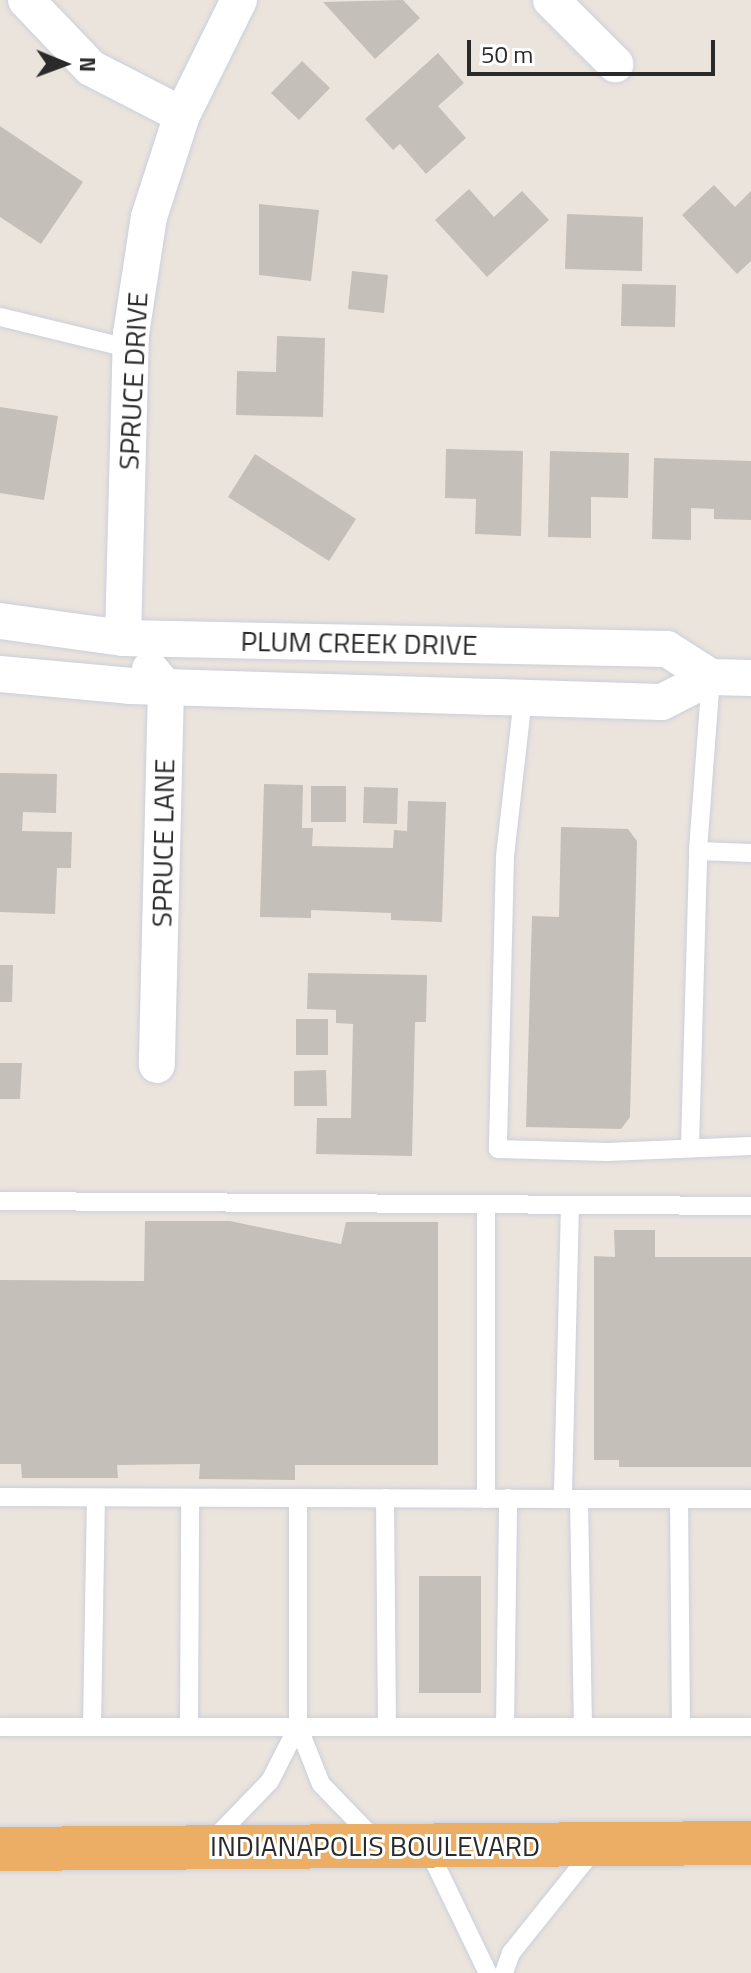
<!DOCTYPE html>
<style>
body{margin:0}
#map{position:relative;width:751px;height:1973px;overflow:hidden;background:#ebe4dd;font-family:"Titillium Web",sans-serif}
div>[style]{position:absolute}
.building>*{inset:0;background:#c4bfb8}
.roads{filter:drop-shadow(0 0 2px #cbcfdb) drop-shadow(0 0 2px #cbcfdb)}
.service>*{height:18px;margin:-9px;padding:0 9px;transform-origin:9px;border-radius:9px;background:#fff}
.minor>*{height:36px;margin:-18px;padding:0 18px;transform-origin:18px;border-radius:18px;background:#fff}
.trunk>*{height:44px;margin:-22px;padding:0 22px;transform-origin:22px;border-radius:22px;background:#ecad64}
span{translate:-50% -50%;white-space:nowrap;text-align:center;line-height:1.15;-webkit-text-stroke:6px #fff;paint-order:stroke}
.street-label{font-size:28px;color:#2a2a2a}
.north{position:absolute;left:24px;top:24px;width:80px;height:80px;-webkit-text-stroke:6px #fff;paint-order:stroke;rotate:91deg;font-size:22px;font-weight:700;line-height:32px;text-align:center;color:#2a2a2a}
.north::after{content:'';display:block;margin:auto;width:28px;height:36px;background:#2a2a2a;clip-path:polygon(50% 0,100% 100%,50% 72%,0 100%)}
.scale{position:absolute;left:467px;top:40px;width:248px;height:36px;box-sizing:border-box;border:4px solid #2a2a2a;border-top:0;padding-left:10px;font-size:24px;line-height:28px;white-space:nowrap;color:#2a2a2a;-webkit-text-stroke:6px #fff;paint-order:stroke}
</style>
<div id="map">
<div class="building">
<div style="clip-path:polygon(403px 0,420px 18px,375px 59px,323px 2px)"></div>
<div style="clip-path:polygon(438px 53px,464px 83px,438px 106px,466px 138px,426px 174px,400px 144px,393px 150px,365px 119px)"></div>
<div style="clip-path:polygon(302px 61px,330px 88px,299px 120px,271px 93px)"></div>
<div style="clip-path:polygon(0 126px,83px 182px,41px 244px,0 217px)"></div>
<div style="clip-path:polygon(714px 185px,735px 207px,751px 191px,751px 261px,737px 274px,682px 215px)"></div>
<div style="clip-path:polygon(469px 189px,494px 217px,522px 191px,549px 220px,487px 277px,435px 220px)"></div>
<div style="clip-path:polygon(259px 204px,319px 210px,311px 281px,259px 275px)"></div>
<div style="clip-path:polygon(567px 214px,643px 217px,642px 271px,565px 269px)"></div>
<div style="clip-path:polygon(352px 271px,388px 275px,384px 313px,348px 309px)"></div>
<div style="clip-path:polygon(622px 284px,676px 285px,675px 327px,621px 326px)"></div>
<div style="clip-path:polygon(277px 336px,325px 338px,323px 417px,236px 415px,237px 371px,276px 372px)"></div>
<div style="clip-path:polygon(0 407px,58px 416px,44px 500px,0 493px)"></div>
<div style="clip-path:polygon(446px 449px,523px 451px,521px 536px,475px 534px,476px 499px,445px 498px)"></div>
<div style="clip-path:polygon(550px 451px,629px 453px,628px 498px,591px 497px,591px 538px,548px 537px)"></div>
<div style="clip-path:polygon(255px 454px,356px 519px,329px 561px,228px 497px)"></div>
<div style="clip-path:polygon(654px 458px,751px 461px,751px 520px,714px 519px,714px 509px,691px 508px,691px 540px,652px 539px)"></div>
<div style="clip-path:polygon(0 773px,57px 774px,56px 813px,23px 812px,22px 831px,72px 832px,71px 868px,57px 868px,55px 914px,0 912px)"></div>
<div style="clip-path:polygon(264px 784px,303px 785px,302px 828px,313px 828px,312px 846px,393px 848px,394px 830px,407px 831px,408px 801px,446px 802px,442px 922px,391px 920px,391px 913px,311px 910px,311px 918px,260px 917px)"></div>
<div style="clip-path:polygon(311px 786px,346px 786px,346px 822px,311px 822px)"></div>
<div style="clip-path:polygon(364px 787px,398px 788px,397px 824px,363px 823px)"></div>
<div style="clip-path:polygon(561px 827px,628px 829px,637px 841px,630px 1117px,621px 1129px,526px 1127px,532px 916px,559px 917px)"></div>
<div style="clip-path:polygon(0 965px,13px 965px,12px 1002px,0 1002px)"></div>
<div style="clip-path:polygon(308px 973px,427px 975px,426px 1022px,415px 1022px,412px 1156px,316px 1154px,317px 1118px,351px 1118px,353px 1024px,336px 1023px,336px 1010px,307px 1009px)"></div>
<div style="clip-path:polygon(296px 1019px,328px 1019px,328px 1055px,296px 1055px)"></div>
<div style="clip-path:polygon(0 1063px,22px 1063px,20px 1099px,0 1099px)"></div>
<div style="clip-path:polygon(326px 1070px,327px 1106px,294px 1106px,294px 1071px)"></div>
<div style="clip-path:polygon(145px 1221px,230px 1221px,341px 1244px,346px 1222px,438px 1222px,438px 1465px,295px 1465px,295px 1480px,199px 1479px,200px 1464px,117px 1465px,118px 1478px,22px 1478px,21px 1464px,0 1464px,0 1280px,144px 1281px)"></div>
<div style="clip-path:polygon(614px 1230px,655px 1230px,655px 1257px,751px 1257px,751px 1467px,619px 1467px,619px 1460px,594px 1460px,594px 1256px,615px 1257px)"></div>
<div style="clip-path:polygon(419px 1576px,481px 1576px,481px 1693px,419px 1693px)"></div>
</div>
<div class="roads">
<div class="service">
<div style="left:0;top:317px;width:135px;rotate:13.7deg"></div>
<div style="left:711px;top:677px;width:174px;rotate:94.3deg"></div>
<div style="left:698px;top:851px;width:53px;rotate:2.2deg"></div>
<div style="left:523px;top:698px;width:159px;rotate:96.5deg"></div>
<div style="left:505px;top:856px;width:293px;rotate:91.4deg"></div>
<div style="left:498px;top:1149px;width:109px;rotate:1.6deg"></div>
<div style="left:607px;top:1152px;width:144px;rotate:-2.4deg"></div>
<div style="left:690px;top:1146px;width:295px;rotate:-88.4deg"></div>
<div style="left:0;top:1201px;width:751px;rotate:0.38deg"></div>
<div style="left:570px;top:1205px;width:294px;rotate:91.4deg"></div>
<div style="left:563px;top:1499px;width:188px"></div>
<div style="left:0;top:1497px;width:563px;rotate:0.2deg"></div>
<div style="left:298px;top:1498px;width:228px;rotate:90deg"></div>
<div style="left:298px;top:1726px;width:62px;rotate:68.4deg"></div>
<div style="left:321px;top:1784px;width:79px;rotate:46deg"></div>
<div style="left:385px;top:1498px;width:228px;rotate:89.5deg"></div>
<div style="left:486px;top:1499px;width:295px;rotate:-90deg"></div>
<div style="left:579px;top:1499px;width:227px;rotate:89deg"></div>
<div style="left:679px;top:1499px;width:227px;rotate:89.5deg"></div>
<div style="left:92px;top:1726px;width:228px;rotate:-89deg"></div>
<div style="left:189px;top:1726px;width:228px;rotate:-89.7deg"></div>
<div style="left:505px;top:1726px;width:228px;rotate:-89.2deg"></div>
<div style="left:0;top:1727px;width:751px"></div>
<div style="left:212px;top:1841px;width:83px;rotate:-46deg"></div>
<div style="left:270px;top:1781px;width:62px;rotate:-63deg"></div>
<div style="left:427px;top:1847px;width:140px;rotate:64.2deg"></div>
<div style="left:504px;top:1973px;width:21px;rotate:-71deg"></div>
<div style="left:511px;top:1953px;width:136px;rotate:-51.3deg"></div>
</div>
<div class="minor">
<div style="left:26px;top:0;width:94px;rotate:46.3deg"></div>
<div style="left:91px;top:68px;width:102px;rotate:27.3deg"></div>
<div style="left:551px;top:0;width:91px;rotate:45deg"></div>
<div style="left:0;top:621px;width:124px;rotate:7.9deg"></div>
<div style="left:123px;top:638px;width:544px;rotate:1.16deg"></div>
<div style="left:667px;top:649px;width:52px;rotate:32.5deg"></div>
<div style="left:123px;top:638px;width:304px;rotate:-88.5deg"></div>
<div style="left:131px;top:334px;width:118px;rotate:-81.3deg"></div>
<div style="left:149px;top:217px;width:107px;rotate:-72.1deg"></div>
<div style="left:182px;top:115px;width:128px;rotate:-63.6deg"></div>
<div style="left:150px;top:669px;width:25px;rotate:50deg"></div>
<div style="left:166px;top:688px;width:377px;rotate:91.4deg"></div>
<div style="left:0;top:674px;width:132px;rotate:5.2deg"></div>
<div style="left:131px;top:686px;width:531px;rotate:1.73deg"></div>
<div style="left:662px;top:702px;width:55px;rotate:-27deg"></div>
<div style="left:711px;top:677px;width:40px;rotate:1.4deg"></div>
</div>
<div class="trunk">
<div style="left:0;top:1849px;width:751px;rotate:-0.46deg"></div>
</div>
</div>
<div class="street-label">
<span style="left:133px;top:381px;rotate:-87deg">SPRUCE DRIVE</span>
<span style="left:359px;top:643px;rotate:1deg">PLUM CREEK DRIVE</span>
<span style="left:163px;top:843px;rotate:-89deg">SPRUCE LANE</span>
<span style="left:375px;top:1846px">INDIANAPOLIS BOULEVARD</span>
</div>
<div class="north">N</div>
<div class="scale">50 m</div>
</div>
